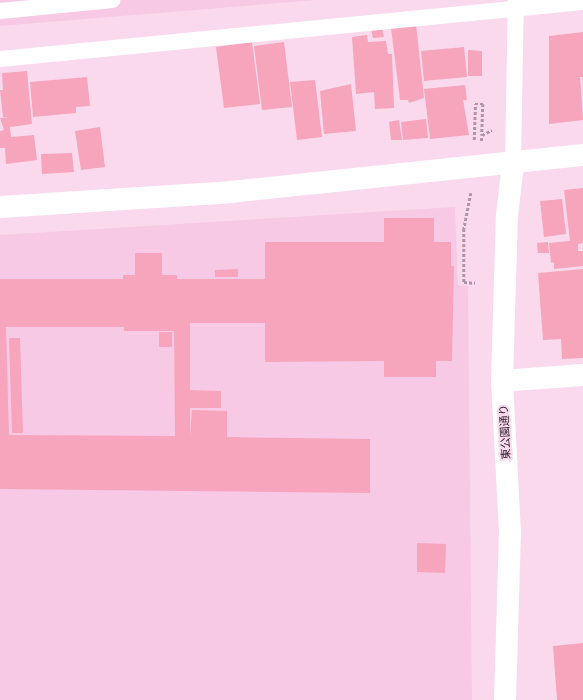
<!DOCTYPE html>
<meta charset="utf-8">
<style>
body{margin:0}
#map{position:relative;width:583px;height:700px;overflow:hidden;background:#fad9ed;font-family:Helvetica,"Noto Sans JP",sans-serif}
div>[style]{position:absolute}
.built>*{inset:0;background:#f8c9e5}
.building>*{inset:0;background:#f7a5bc}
.path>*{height:2.5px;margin-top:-1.25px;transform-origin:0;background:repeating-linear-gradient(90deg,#ae94a4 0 3px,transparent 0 5px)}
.lane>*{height:16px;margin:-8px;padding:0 8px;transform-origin:8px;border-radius:8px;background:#fff}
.street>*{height:22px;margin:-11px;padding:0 11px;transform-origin:11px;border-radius:11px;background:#fff}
.secondary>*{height:22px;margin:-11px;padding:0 11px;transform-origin:11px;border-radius:11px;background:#fff}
span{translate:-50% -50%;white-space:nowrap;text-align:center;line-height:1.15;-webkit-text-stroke:4px #fad9ed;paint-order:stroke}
.street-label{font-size:11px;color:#33242e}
</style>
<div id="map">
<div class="built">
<div style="clip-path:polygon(0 0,316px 0,0 26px)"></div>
<div style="clip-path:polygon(455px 207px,458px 285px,468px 286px,472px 700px,0 700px,0 235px)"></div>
</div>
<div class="building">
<div style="clip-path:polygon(416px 24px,424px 98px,409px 103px,408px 100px,400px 100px,391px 28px)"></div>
<div style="clip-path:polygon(382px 28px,384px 37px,373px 38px,371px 29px)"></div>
<div style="clip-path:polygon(583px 32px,583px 77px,580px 77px,583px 120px,549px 124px,549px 36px)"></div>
<div style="clip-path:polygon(367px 35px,368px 42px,386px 41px,388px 54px,392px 54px,394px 108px,375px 109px,374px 92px,356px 94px,352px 37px)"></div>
<div style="clip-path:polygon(252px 42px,260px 104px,224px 108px,216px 47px)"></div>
<div style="clip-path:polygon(284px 42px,292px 107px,262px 110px,254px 46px)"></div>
<div style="clip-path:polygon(464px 47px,467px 77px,424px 81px,421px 51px)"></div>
<div style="clip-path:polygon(468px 50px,482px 51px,482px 76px,468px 76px)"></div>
<div style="clip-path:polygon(27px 71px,32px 124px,10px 127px,11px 137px,34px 135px,37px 160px,6px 164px,5px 148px,0 148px,0 131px,4px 130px,0 118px,9px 117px,3px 117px,0 90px,3px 90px,2px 73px)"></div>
<div style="clip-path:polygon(87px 77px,90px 106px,76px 107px,76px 113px,33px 117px,30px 82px)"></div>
<div style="clip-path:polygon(315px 80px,322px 137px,297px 140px,290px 82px)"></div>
<div style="clip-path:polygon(351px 84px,356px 131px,324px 134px,320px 91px)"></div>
<div style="clip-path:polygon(465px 85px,467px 100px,463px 100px,469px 135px,430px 139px,424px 89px)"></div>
<div style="clip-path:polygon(426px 119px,428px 138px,403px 140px,401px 122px)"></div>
<div style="clip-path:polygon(399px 120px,402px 140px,391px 140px,389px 122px)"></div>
<div style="clip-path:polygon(100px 127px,105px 167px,81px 170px,75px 131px)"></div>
<div style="clip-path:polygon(72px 153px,74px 172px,42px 174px,41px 154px)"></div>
<div style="clip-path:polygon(583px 188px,583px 243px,578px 244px,578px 251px,583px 251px,583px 266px,554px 269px,554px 262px,551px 263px,549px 243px,570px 241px,564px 190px)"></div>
<div style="clip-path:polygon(562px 199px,566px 234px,544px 237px,540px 201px)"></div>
<div style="clip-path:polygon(evenodd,384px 218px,434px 218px,434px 242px,451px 242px,451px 266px,454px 266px,452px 361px,436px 361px,436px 377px,384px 377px,384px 361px,265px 362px,265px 323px,190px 323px,190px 390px,221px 391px,221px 408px,190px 408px,190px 437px,192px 410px,227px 411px,227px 437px,370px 439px,370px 493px,0 489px,0 279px,123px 279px,123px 275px,135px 275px,135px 253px,162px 253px,162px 275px,177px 275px,177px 279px,265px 279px,265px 242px,384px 242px,384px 218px,174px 323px,175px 436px,9px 435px,6px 327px,124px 327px,124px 331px,174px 331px,174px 323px)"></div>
<div style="clip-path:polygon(548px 242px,549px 253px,538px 253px,537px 243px)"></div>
<div style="clip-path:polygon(238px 269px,238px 277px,215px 277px,215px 270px)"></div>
<div style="clip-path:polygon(583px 269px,583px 358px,562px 359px,561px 339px,543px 340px,538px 273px)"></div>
<div style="clip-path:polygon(159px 332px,172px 332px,172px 347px,159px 347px)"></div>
<div style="clip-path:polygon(9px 338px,20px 338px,23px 433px,12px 433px)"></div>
<div style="clip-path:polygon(417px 543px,446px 544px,445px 573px,417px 572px)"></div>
<div style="clip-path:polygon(583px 643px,583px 700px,557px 700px,553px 646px)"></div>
</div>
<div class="path">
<div style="left:474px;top:140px;width:36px;rotate:-88deg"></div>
<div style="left:475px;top:104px;width:8px"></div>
<div style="left:483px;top:104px;width:31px;rotate:92deg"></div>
<div style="left:481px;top:141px;width:6px;rotate:-81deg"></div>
<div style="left:482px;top:135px;width:11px;rotate:-27deg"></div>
<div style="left:471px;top:193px;width:37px;rotate:101deg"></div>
<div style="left:464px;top:229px;width:53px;rotate:90deg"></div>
<div style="left:464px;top:282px;width:11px;rotate:5deg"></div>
</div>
<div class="lane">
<div style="left:0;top:11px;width:113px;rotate:-5.6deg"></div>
<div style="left:0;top:59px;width:586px;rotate:-5.58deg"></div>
<div style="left:513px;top:164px;width:164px;rotate:-89deg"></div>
</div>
<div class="street">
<div style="left:502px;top:381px;width:81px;rotate:-4.2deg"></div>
</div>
<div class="secondary">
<div style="left:0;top:207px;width:230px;rotate:-3.7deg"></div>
<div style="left:230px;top:192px;width:355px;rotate:-6deg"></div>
<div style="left:505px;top:700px;width:167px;rotate:-88.3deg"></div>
<div style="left:510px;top:533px;width:152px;rotate:-93deg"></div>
<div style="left:502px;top:381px;width:165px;rotate:-88.3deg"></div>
<div style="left:507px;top:216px;width:52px;rotate:-83.4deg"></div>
</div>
<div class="street-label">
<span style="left:505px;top:432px;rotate:-93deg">東公園通り</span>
</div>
</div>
